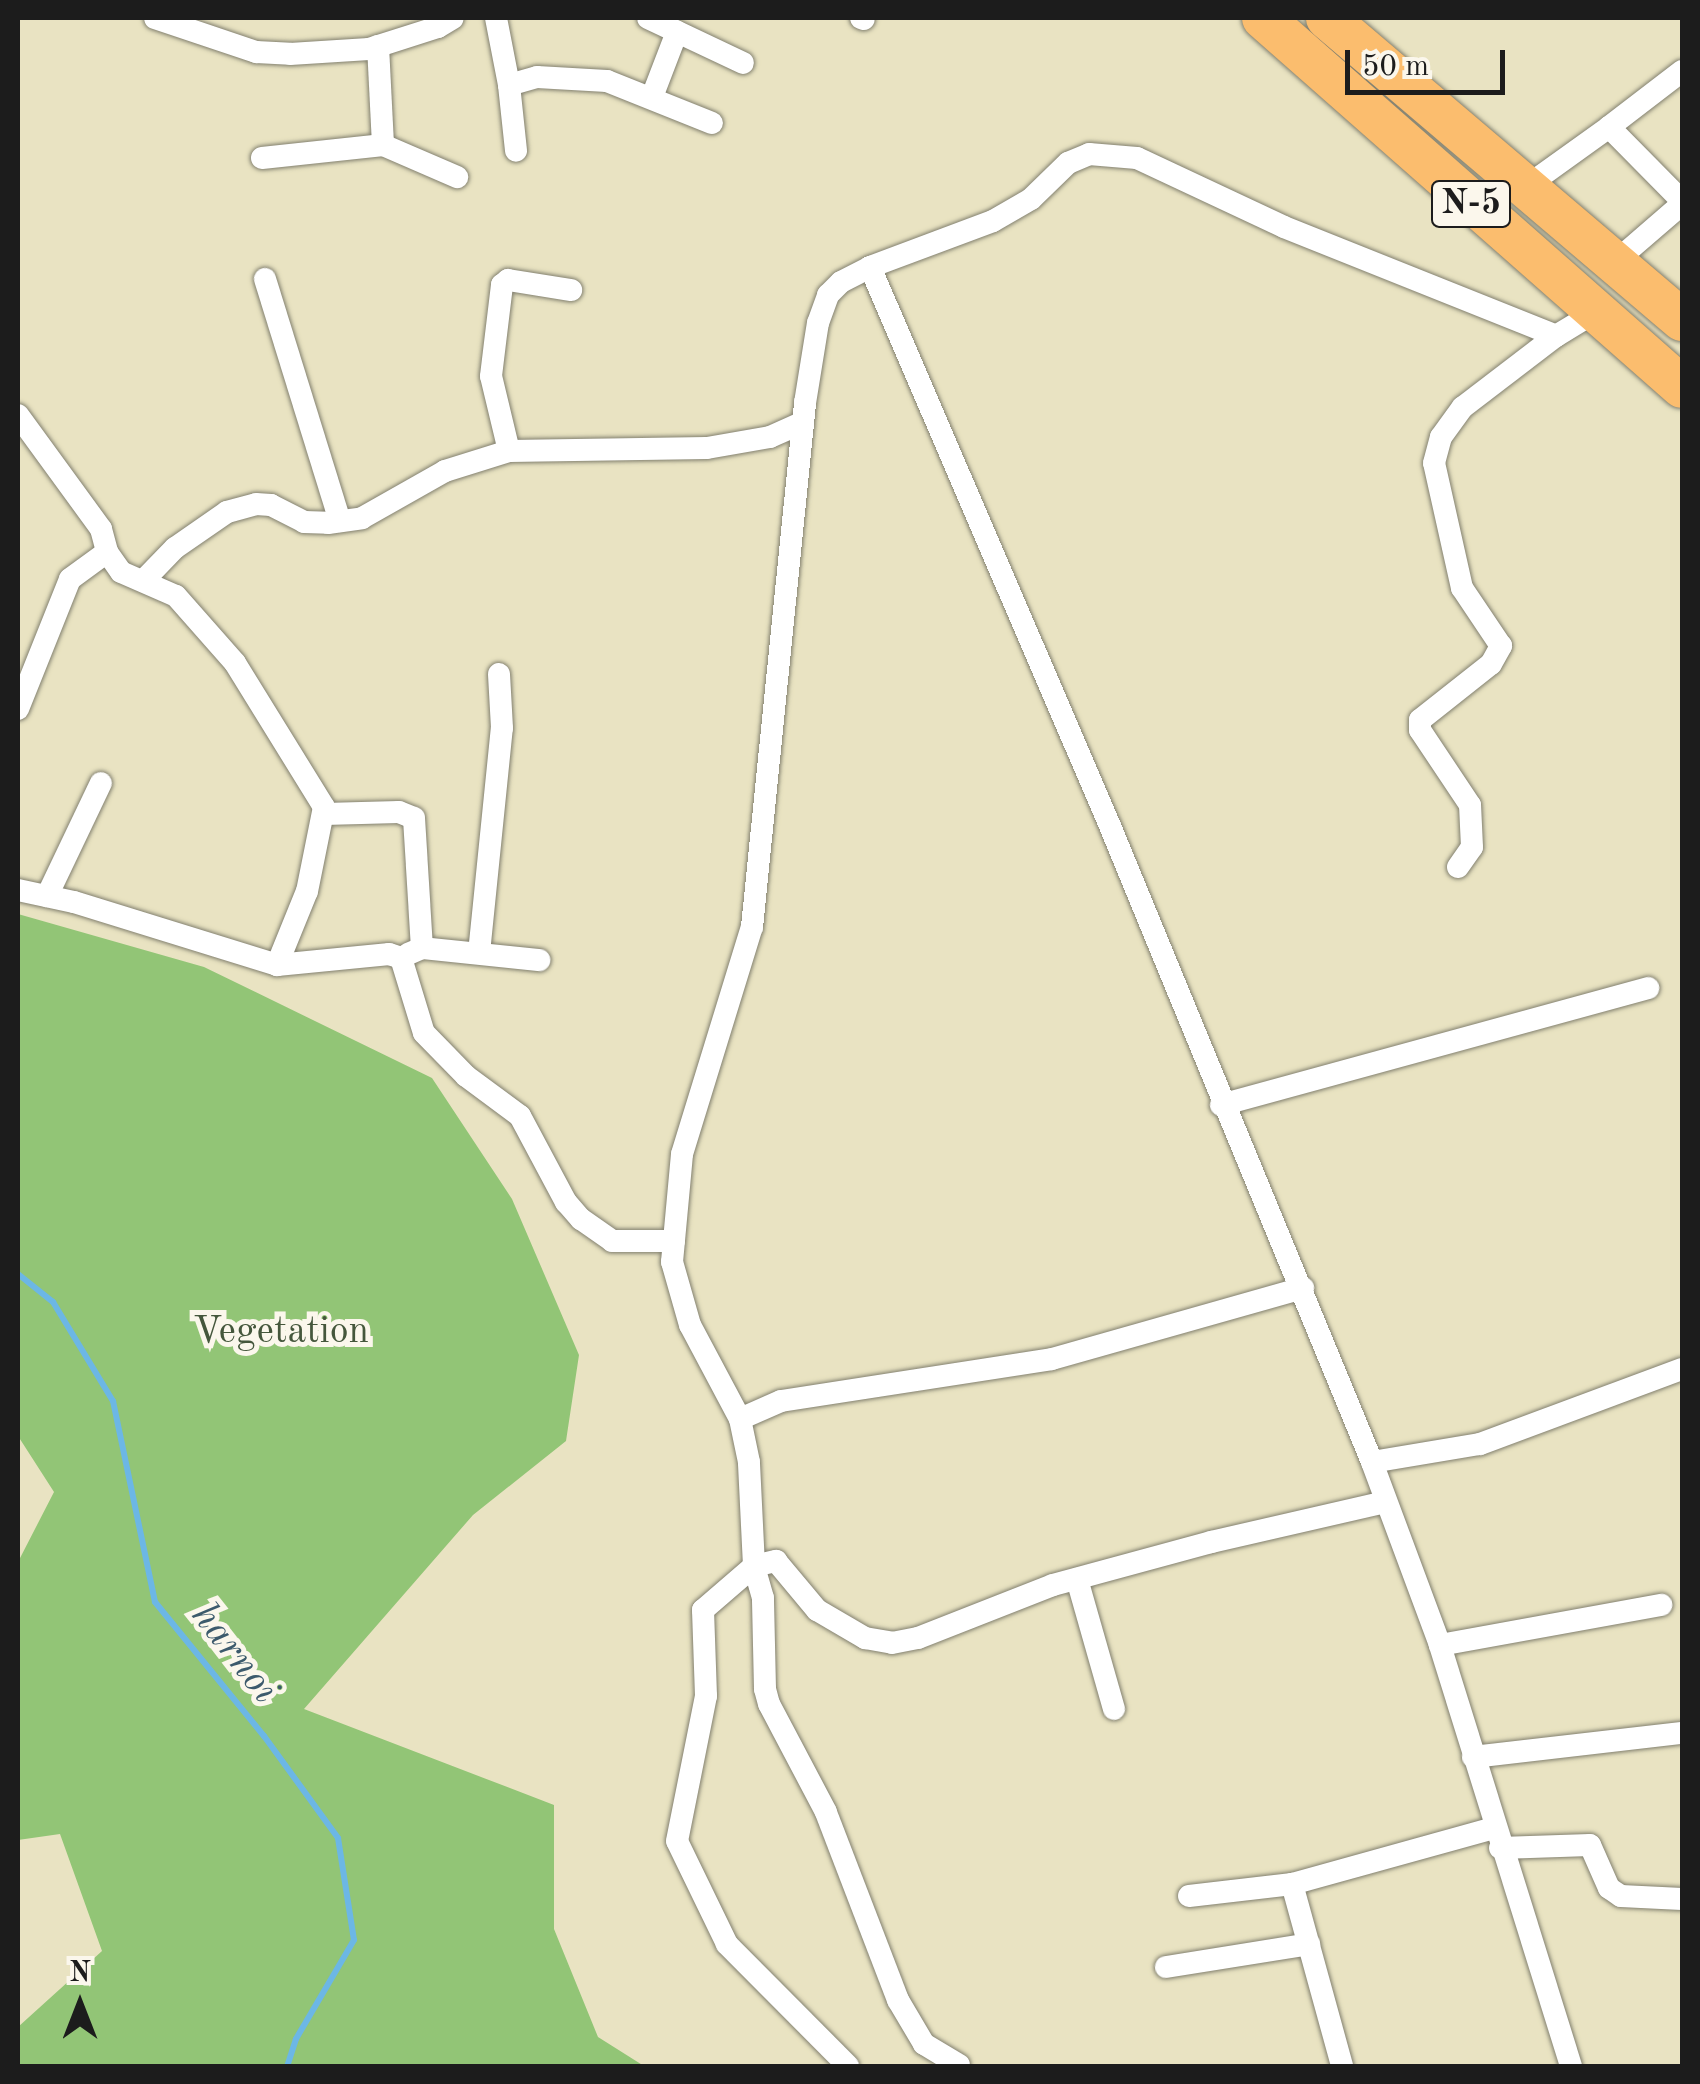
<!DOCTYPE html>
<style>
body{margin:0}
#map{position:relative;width:1700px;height:2084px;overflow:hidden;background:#e9e3c2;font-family:"Old Standard TT",serif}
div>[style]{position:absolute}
.green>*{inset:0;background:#92c576}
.stream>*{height:6px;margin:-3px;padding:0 3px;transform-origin:3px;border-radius:3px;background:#6cb7e5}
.roads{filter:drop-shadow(0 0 2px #82806f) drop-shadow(0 0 2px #82806f)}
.street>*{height:22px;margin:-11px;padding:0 11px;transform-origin:11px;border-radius:11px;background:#fff}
.highway>*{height:42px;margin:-21px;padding:0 21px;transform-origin:21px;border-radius:21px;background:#fbbd6e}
span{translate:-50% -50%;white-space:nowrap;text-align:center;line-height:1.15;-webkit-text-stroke:10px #fbf7ec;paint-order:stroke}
.shield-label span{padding:2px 8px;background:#fbf7ec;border:2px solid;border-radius:8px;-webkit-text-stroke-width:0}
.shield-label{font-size:35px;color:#1c1c1c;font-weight:700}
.park-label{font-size:38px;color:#45573c}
.water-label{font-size:40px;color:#3c5a6c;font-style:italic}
.frame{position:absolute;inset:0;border:20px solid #1c1c1c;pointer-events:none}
.north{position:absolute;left:30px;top:1954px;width:100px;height:100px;-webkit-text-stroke:8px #fbf7ec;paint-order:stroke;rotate:0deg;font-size:28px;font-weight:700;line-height:40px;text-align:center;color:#1c1c1c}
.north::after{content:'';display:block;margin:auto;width:35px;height:45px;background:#1c1c1c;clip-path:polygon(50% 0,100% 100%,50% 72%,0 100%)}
.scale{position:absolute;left:1345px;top:50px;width:160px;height:45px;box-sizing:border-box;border:5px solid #1c1c1c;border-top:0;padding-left:12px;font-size:30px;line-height:35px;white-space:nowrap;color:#1c1c1c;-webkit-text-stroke:8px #fbf7ec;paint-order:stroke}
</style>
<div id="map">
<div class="green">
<div style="clip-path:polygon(18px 914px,204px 967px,432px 1078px,512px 1199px,579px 1355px,566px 1441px,473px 1515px,304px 1709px,554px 1805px,554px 1929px,598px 2037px,644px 2066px,18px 2066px,18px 2027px,102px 1951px,60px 1834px,18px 1840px,18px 1562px,54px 1492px,18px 1436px)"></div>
</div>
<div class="stream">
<div style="left:18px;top:1274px;width:45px;rotate:38.7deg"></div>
<div style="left:53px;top:1302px;width:116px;rotate:58.8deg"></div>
<div style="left:113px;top:1401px;width:205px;rotate:78.2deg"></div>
<div style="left:155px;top:1602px;width:173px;rotate:50.9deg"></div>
<div style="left:264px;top:1736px;width:126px;rotate:54deg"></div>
<div style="left:338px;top:1838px;width:103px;rotate:81.1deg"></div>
<div style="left:354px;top:1940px;width:115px;rotate:120.4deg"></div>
<div style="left:296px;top:2039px;width:28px;rotate:108deg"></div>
</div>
<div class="roads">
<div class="street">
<div style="left:155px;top:18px;width:107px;rotate:18.6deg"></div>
<div style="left:256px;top:52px;width:34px;rotate:3deg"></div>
<div style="left:290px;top:54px;width:79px;rotate:-3.6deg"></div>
<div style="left:369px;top:49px;width:72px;rotate:-17.7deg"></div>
<div style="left:438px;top:27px;width:17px;rotate:-31deg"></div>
<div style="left:496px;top:18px;width:68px;rotate:79deg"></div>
<div style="left:509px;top:85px;width:66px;rotate:83.9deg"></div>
<div style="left:648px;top:18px;width:105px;rotate:25.3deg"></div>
<div style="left:861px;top:18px;width:3px;rotate:18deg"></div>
<div style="left:378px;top:46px;width:99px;rotate:87.1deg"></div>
<div style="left:1682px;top:71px;width:92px;rotate:142.5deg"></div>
<div style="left:1609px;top:127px;width:104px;rotate:45.4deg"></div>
<div style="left:509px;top:85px;width:29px;rotate:-16deg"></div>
<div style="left:537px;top:77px;width:70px;rotate:3.3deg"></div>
<div style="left:607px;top:81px;width:113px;rotate:21.8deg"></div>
<div style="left:652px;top:97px;width:70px;rotate:-69deg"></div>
<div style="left:262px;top:158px;width:122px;rotate:-6.1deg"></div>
<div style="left:383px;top:145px;width:81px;rotate:23.4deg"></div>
<div style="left:1527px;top:186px;width:101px;rotate:-35.7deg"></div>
<div style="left:1616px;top:261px;width:87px;rotate:-40.8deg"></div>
<div style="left:870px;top:267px;width:608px;rotate:66.76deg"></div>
<div style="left:1110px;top:826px;width:688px;rotate:67.61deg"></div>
<div style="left:265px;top:279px;width:253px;rotate:72.8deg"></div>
<div style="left:18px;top:415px;width:141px;rotate:53.9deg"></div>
<div style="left:101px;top:529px;width:24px;rotate:75deg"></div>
<div style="left:107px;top:552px;width:24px;rotate:55deg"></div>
<div style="left:121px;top:572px;width:60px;rotate:23.6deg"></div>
<div style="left:176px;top:596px;width:89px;rotate:48.6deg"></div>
<div style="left:235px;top:663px;width:169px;rotate:58.3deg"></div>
<div style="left:324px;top:807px;width:86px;rotate:101.4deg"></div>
<div style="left:307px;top:891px;width:80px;rotate:112.1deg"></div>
<div style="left:509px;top:451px;width:77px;rotate:-103.5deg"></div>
<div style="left:491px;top:376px;width:92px;rotate:-83.1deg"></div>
<div style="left:502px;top:285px;width:8px;rotate:-40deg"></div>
<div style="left:508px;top:280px;width:64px;rotate:9deg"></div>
<div style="left:143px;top:581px;width:46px;rotate:-45.9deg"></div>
<div style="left:175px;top:548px;width:63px;rotate:-34.7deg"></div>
<div style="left:227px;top:512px;width:30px;rotate:-15deg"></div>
<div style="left:256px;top:504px;width:15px;rotate:4deg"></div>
<div style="left:271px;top:505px;width:37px;rotate:27deg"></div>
<div style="left:304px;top:522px;width:24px;rotate:2deg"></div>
<div style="left:328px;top:523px;width:34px;rotate:-8deg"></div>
<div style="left:362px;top:518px;width:95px;rotate:-29.5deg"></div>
<div style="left:445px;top:471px;width:67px;rotate:-17.4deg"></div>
<div style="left:509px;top:451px;width:198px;rotate:-0.9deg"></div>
<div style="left:707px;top:448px;width:64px;rotate:-9.9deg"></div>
<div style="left:770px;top:437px;width:36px;rotate:-24deg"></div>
<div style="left:18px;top:709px;width:140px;rotate:-68.2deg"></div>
<div style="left:70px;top:579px;width:46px;rotate:-36.1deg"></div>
<div style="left:324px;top:814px;width:75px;rotate:-1.5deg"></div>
<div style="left:399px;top:812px;width:16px;rotate:22deg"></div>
<div style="left:414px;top:818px;width:130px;rotate:86.5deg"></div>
<div style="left:1458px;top:867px;width:24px;rotate:-55deg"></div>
<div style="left:1472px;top:847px;width:42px;rotate:-92.7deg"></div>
<div style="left:1470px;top:805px;width:90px;rotate:-123.7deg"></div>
<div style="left:1420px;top:730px;width:10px;rotate:-90deg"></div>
<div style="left:1420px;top:720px;width:90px;rotate:-38.3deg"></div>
<div style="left:1491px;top:664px;width:21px;rotate:-61deg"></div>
<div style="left:1501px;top:646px;width:70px;rotate:-123.9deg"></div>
<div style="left:1462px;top:588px;width:128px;rotate:-102.6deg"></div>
<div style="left:1434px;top:463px;width:27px;rotate:-75deg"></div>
<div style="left:1441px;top:437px;width:37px;rotate:-54deg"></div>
<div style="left:1463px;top:407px;width:117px;rotate:-37.4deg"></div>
<div style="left:18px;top:890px;width:57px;rotate:12.1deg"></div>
<div style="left:74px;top:902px;width:213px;rotate:17.2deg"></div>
<div style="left:277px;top:965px;width:113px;rotate:-5.6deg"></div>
<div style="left:389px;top:954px;width:13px;rotate:18deg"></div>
<div style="left:401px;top:958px;width:78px;rotate:73deg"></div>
<div style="left:424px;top:1033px;width:60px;rotate:45.7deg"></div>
<div style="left:466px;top:1076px;width:67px;rotate:36.5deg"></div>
<div style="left:520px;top:1116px;width:98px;rotate:61.9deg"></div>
<div style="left:566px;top:1202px;width:23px;rotate:49deg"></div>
<div style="left:581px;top:1219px;width:38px;rotate:35deg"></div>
<div style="left:612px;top:1241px;width:62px"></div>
<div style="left:47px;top:896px;width:125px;rotate:-64.5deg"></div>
<div style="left:479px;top:953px;width:226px;rotate:-84.2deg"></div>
<div style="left:502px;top:728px;width:54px;rotate:-93.2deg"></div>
<div style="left:408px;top:954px;width:15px;rotate:-23deg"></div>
<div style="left:422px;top:948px;width:118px;rotate:5.9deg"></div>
<div style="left:1221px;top:1105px;width:443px;rotate:-15.3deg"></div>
<div style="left:740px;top:1419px;width:45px;rotate:-23.7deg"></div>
<div style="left:781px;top:1401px;width:274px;rotate:-8.8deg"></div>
<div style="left:1052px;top:1359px;width:261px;rotate:-15.8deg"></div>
<div style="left:1077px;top:1579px;width:135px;rotate:74.1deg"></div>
<div style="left:1440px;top:1645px;width:225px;rotate:-10.3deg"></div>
<div style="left:1473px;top:1757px;width:210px;rotate:-6.6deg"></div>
<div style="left:1500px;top:1848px;width:90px;rotate:-1.9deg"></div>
<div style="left:1590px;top:1845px;width:47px;rotate:66.2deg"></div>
<div style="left:1609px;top:1888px;width:14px;rotate:34deg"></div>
<div style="left:1621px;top:1896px;width:61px;rotate:2.8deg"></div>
<div style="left:1292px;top:1884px;width:189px;rotate:74.6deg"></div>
<div style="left:1189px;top:1896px;width:104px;rotate:-6.6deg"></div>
<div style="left:1292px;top:1884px;width:210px;rotate:-15.5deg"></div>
<div style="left:1166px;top:1967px;width:145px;rotate:-9.1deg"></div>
<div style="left:959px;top:2065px;width:41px;rotate:-149deg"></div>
<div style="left:924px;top:2044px;width:51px;rotate:-120.6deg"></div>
<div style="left:898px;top:2000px;width:201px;rotate:-111deg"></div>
<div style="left:826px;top:1812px;width:122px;rotate:-117.8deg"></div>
<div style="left:769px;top:1704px;width:16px;rotate:-105deg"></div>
<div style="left:765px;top:1689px;width:91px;rotate:-91.3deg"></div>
<div style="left:763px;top:1598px;width:33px;rotate:-106deg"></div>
<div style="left:754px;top:1566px;width:104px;rotate:-92.8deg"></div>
<div style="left:749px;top:1462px;width:44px;rotate:-101.8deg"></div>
<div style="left:740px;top:1419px;width:106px;rotate:-118deg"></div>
<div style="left:690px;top:1325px;width:66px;rotate:-105.9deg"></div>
<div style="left:672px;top:1262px;width:108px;rotate:-84.7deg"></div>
<div style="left:682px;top:1154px;width:238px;rotate:-72.9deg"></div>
<div style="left:752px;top:927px;width:527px;rotate:-84.22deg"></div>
<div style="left:805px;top:403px;width:81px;rotate:-80.8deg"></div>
<div style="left:818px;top:323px;width:30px;rotate:-70deg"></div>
<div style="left:828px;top:295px;width:18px;rotate:-45deg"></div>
<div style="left:841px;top:282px;width:33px;rotate:-27deg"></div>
<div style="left:870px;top:267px;width:131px;rotate:-20.5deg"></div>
<div style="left:993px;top:221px;width:44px;rotate:-30.1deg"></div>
<div style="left:1031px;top:199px;width:52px;rotate:-44.2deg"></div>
<div style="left:1068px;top:163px;width:23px;rotate:-23deg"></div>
<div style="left:1089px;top:154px;width:48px;rotate:4.8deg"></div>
<div style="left:1137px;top:158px;width:162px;rotate:25.1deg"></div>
<div style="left:1284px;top:227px;width:293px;rotate:21.8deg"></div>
<div style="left:1556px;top:336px;width:44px;rotate:-31.2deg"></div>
<div style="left:848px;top:2066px;width:172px;rotate:-134.8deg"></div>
<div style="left:727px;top:1944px;width:114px;rotate:-115.9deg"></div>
<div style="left:677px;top:1841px;width:148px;rotate:-78.7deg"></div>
<div style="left:706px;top:1696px;width:86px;rotate:-92deg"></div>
<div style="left:703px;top:1610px;width:67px;rotate:-40.8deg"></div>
<div style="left:754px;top:1566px;width:23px;rotate:-13deg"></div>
<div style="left:776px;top:1561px;width:64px;rotate:50.1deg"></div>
<div style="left:817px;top:1610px;width:56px;rotate:30.3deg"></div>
<div style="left:865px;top:1638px;width:27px;rotate:10deg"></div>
<div style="left:892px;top:1643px;width:26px;rotate:-11deg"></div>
<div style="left:918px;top:1638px;width:145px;rotate:-21.4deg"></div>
<div style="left:1053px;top:1585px;width:164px;rotate:-15.2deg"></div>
<div style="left:1211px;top:1542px;width:179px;rotate:-12.9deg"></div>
<div style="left:1571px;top:2066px;width:441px;rotate:-107.3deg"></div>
<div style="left:1440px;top:1645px;width:195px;rotate:-110.4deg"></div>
<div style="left:1372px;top:1462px;width:109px;rotate:-9.5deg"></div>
<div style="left:1480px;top:1444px;width:215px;rotate:-20.4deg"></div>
</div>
<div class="highway">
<div style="left:1263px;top:18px;width:558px;rotate:41.37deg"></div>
<div style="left:1327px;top:18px;width:466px;rotate:40.4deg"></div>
</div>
</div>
<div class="shield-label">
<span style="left:1471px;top:204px">N-5</span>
</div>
<div class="park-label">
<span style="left:281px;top:1333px">Vegetation</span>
</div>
<div class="water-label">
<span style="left:234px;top:1654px;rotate:52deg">harnoi</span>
</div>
<div class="frame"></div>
<div class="north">N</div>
<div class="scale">50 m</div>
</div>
